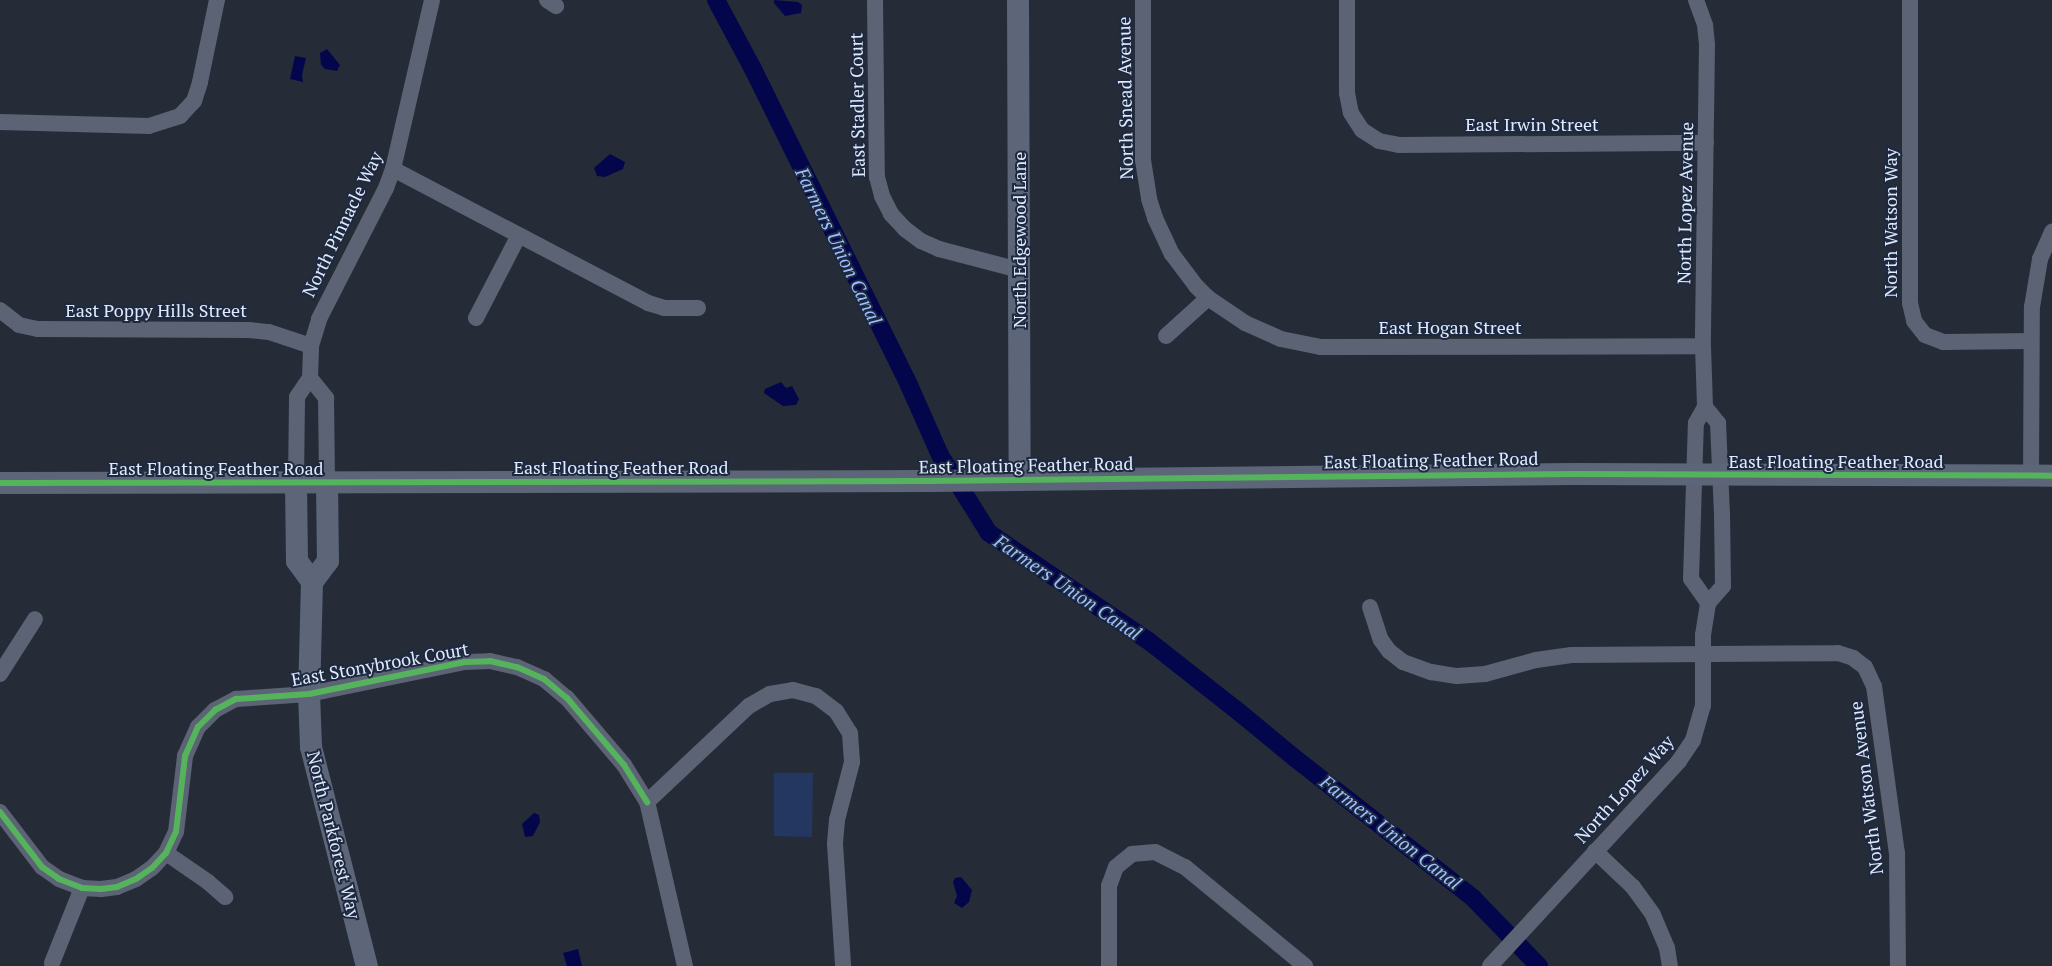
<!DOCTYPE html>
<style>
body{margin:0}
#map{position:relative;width:2052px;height:966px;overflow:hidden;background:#252c38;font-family:"PT Serif",serif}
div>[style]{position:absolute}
.green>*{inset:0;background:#233761}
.water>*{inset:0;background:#03064b}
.canal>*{height:18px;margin:-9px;padding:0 9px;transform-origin:9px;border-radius:9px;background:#03064b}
.street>*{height:16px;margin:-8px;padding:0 8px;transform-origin:8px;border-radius:8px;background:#5b6374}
.secondary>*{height:22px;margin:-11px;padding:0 11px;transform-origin:11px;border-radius:11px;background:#5c6678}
.cycleway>*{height:6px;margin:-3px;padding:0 3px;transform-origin:3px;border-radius:3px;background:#56b35d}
span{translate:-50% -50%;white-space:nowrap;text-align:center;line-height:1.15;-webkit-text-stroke:4px #1d2940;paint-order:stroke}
.street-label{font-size:18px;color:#e1eafa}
.water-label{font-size:19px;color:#9ebffd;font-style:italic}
</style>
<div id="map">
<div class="green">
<div style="clip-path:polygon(774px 773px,813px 773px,812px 837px,774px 836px)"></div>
</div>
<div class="water">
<div style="clip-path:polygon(774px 0,798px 2px,802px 5px,801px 13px,785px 16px,774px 3px)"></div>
<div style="clip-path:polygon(327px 49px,340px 65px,337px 71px,325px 69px,321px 65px,320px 53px)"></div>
<div style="clip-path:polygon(295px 56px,306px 58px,302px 75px,303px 82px,290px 79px)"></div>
<div style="clip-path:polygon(610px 154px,625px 162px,623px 169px,605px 177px,597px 176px,594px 168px)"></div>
<div style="clip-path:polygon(781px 382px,786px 388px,792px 386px,799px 399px,796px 405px,783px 406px,764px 393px,765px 389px)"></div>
<div style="clip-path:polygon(534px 813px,539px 815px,540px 822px,533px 836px,525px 837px,522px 824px)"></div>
<div style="clip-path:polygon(961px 877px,972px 890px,969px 902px,962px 908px,954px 903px,957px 896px,953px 882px,955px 878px)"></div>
<div style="clip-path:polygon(578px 949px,582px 966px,567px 966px,563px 953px)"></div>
</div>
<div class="canal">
<div style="left:716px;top:0;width:76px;rotate:61.8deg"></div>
<div style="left:752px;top:67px;width:355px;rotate:63.7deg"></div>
<div style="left:909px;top:385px;width:77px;rotate:66.1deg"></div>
<div style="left:940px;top:455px;width:92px;rotate:57.9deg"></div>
<div style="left:989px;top:533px;width:194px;rotate:34.1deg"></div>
<div style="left:1150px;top:642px;width:113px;rotate:38.2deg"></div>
<div style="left:1239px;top:712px;width:74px;rotate:39.5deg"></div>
<div style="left:1296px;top:759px;width:225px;rotate:38.1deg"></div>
<div style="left:1473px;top:898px;width:95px;rotate:45.9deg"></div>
</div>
<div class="street">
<div style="left:547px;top:0;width:11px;rotate:34deg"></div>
<div style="left:875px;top:0;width:177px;rotate:89.4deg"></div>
<div style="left:877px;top:177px;width:20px;rotate:75deg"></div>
<div style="left:882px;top:196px;width:20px;rotate:63deg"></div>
<div style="left:891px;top:214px;width:21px;rotate:47deg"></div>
<div style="left:905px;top:229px;width:20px;rotate:37deg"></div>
<div style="left:921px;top:241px;width:20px;rotate:24deg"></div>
<div style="left:939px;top:249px;width:83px;rotate:14.7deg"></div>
<div style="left:1143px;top:0;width:160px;rotate:90deg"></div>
<div style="left:1143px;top:160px;width:39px;rotate:81deg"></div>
<div style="left:1149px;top:199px;width:20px;rotate:72deg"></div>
<div style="left:1155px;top:218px;width:40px;rotate:65deg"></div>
<div style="left:1172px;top:254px;width:40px;rotate:53deg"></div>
<div style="left:1196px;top:286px;width:17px;rotate:45deg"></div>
<div style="left:1208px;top:298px;width:45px;rotate:34deg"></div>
<div style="left:1245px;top:323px;width:39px;rotate:24deg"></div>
<div style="left:1281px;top:339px;width:41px;rotate:11.3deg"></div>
<div style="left:1321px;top:347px;width:382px;rotate:-0.1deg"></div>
<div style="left:1347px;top:0;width:93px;rotate:90deg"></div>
<div style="left:1347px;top:93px;width:20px;rotate:79deg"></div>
<div style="left:1351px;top:113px;width:20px;rotate:57deg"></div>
<div style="left:1362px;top:130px;width:20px;rotate:33deg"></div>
<div style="left:1379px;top:141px;width:20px;rotate:11deg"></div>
<div style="left:1399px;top:145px;width:307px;rotate:-0.4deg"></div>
<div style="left:1696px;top:0;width:27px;rotate:70deg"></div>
<div style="left:1705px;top:25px;width:20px;rotate:84deg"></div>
<div style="left:1707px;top:45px;width:301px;rotate:90.8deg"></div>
<div style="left:1703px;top:346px;width:61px;rotate:88.1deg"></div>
<div style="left:1910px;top:0;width:303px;rotate:90deg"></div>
<div style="left:1910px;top:303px;width:18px;rotate:77deg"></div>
<div style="left:1914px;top:321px;width:18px;rotate:52deg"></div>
<div style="left:1925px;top:335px;width:19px;rotate:21deg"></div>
<div style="left:1943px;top:342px;width:87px;rotate:-0.7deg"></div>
<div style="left:0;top:122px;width:149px;rotate:1.5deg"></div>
<div style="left:149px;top:126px;width:33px;rotate:-18deg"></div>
<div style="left:180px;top:116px;width:21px;rotate:-47deg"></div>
<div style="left:194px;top:101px;width:20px;rotate:-72deg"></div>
<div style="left:200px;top:82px;width:84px;rotate:-78.3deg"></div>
<div style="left:393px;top:169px;width:288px;rotate:27.7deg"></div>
<div style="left:648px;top:303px;width:17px;rotate:17deg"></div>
<div style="left:664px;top:308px;width:34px"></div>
<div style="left:0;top:310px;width:24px;rotate:38deg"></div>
<div style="left:19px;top:325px;width:19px;rotate:12deg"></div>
<div style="left:38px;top:329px;width:211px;rotate:0.3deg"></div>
<div style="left:249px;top:330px;width:20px;rotate:6deg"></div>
<div style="left:269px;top:332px;width:44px;rotate:18.4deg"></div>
<div style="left:476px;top:318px;width:93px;rotate:-62.6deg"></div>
<div style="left:1166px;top:336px;width:57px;rotate:-42.1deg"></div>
<div style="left:310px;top:378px;width:32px;rotate:-88deg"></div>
<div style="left:311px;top:346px;width:28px;rotate:-73deg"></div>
<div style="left:319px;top:319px;width:147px;rotate:-62.9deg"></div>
<div style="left:386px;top:188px;width:20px;rotate:-70deg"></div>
<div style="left:393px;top:169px;width:173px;rotate:-77deg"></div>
<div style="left:1705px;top:407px;width:21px;rotate:51deg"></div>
<div style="left:1718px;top:423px;width:90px;rotate:87.5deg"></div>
<div style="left:1722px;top:513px;width:73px;rotate:89.2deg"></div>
<div style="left:1723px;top:586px;width:23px;rotate:131deg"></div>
<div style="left:1708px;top:603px;width:29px;rotate:-125deg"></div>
<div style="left:1691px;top:579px;width:156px;rotate:-88.2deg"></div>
<div style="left:1696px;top:423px;width:18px;rotate:-61deg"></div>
<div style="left:2031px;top:476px;width:169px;rotate:-89.7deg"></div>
<div style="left:2032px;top:307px;width:49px;rotate:-80.5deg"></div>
<div style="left:2040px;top:259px;width:30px;rotate:-66deg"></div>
<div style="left:296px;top:482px;width:85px;rotate:-89.3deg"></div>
<div style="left:297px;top:397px;width:23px;rotate:-56deg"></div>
<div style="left:310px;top:378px;width:26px;rotate:51deg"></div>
<div style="left:326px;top:398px;width:84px;rotate:89.3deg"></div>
<div style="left:1370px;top:607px;width:35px;rotate:72deg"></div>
<div style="left:1381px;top:640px;width:14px;rotate:54deg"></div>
<div style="left:1389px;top:651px;width:18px;rotate:38deg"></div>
<div style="left:1403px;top:662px;width:30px;rotate:20deg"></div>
<div style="left:1431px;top:672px;width:26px;rotate:9deg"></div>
<div style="left:1457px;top:676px;width:28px;rotate:-4deg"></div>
<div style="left:1485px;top:674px;width:53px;rotate:-15.4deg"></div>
<div style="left:1536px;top:660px;width:36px;rotate:-8deg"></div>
<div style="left:1572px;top:655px;width:266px;rotate:-0.4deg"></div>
<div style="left:1838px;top:653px;width:16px;rotate:18deg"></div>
<div style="left:1853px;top:658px;width:15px;rotate:37deg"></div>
<div style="left:1865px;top:667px;width:21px;rotate:65deg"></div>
<div style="left:1874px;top:686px;width:169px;rotate:82.2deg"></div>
<div style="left:1897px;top:853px;width:113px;rotate:89.5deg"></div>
<div style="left:0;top:674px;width:65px;rotate:-57.5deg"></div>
<div style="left:0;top:812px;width:69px;rotate:52.6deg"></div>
<div style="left:42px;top:867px;width:21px;rotate:35deg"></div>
<div style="left:59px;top:879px;width:25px;rotate:21deg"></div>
<div style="left:82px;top:888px;width:19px;rotate:3deg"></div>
<div style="left:101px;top:889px;width:16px;rotate:-7deg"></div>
<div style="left:117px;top:887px;width:21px;rotate:-23deg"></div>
<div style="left:136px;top:879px;width:19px;rotate:-35deg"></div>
<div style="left:152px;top:868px;width:21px;rotate:-47deg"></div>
<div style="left:166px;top:853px;width:23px;rotate:-65deg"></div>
<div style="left:176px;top:832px;width:77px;rotate:-83.2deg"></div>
<div style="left:185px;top:756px;width:32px;rotate:-66deg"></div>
<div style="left:198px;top:727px;width:24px;rotate:-45deg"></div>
<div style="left:215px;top:710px;width:24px;rotate:-28deg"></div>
<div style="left:236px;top:699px;width:73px;rotate:-3.9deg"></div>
<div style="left:309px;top:694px;width:159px;rotate:-11.6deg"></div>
<div style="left:465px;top:662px;width:25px;rotate:-2deg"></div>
<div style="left:490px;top:661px;width:28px;rotate:13deg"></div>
<div style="left:517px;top:667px;width:30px;rotate:24deg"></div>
<div style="left:544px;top:679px;width:30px;rotate:40deg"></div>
<div style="left:567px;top:698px;width:88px;rotate:49.6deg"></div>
<div style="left:624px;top:765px;width:44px;rotate:58.1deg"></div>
<div style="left:1595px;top:851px;width:52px;rotate:43.5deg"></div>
<div style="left:1633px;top:887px;width:34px;rotate:54deg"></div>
<div style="left:1653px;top:915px;width:36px;rotate:67deg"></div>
<div style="left:1667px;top:948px;width:18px;rotate:81deg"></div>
<div style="left:166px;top:853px;width:51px;rotate:34.6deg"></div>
<div style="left:208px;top:882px;width:23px;rotate:41deg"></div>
<div style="left:52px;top:963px;width:81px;rotate:-68.2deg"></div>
<div style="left:685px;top:966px;width:168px;rotate:-103deg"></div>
<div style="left:647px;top:802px;width:140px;rotate:-43.3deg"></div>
<div style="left:749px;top:706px;width:24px;rotate:-30deg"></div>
<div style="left:770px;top:694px;width:23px;rotate:-10deg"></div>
<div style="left:793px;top:690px;width:24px;rotate:15deg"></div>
<div style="left:816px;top:696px;width:25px;rotate:37deg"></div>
<div style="left:836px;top:711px;width:26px;rotate:58deg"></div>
<div style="left:850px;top:733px;width:29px;rotate:86deg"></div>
<div style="left:852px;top:762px;width:60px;rotate:104.5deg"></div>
<div style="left:837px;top:820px;width:24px;rotate:95deg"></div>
<div style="left:835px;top:844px;width:122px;rotate:86.2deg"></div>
<div style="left:1109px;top:966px;width:80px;rotate:-90deg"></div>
<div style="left:1109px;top:886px;width:20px;rotate:-70deg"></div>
<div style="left:1116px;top:867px;width:21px;rotate:-39deg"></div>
<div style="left:1132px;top:854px;width:23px;rotate:-5deg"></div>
<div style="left:1155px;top:852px;width:34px;rotate:27deg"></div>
<div style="left:1185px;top:867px;width:156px;rotate:39.5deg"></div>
<div style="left:1490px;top:966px;width:279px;rotate:-47.3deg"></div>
<div style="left:1679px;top:761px;width:25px;rotate:-56deg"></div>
<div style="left:1693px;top:740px;width:35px;rotate:-74deg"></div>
<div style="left:1703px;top:706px;width:71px;rotate:-90deg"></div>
<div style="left:1703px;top:635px;width:32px;rotate:-81deg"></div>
</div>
<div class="secondary">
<div style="left:1018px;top:0;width:480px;rotate:89.8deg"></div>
<div style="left:296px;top:482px;width:79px;rotate:89.3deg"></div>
<div style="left:297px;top:561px;width:26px;rotate:54deg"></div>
<div style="left:327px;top:482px;width:79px;rotate:89.3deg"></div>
<div style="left:328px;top:561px;width:26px;rotate:127deg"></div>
<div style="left:312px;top:582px;width:112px;rotate:91.5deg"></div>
<div style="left:309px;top:694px;width:53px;rotate:87.8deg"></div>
<div style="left:311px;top:747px;width:226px;rotate:75.7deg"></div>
<div style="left:0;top:483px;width:929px;rotate:-0.12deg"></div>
<div style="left:929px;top:481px;width:647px;rotate:-0.62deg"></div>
<div style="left:1576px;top:474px;width:476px;rotate:0.2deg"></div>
</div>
<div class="cycleway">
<div style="left:0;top:483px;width:929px;rotate:-0.12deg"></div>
<div style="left:929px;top:481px;width:647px;rotate:-0.62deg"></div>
<div style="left:1576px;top:474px;width:476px;rotate:0.2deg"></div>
<div style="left:0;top:812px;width:69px;rotate:52.6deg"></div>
<div style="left:42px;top:867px;width:21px;rotate:35deg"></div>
<div style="left:59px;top:879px;width:25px;rotate:21deg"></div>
<div style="left:82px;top:888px;width:19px;rotate:3deg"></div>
<div style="left:101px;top:889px;width:16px;rotate:-7deg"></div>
<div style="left:117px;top:887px;width:21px;rotate:-23deg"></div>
<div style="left:136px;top:879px;width:19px;rotate:-35deg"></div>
<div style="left:152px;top:868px;width:21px;rotate:-47deg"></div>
<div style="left:166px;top:853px;width:23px;rotate:-65deg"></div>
<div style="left:176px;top:832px;width:77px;rotate:-83.2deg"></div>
<div style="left:185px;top:756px;width:32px;rotate:-66deg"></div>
<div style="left:198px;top:727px;width:24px;rotate:-45deg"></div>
<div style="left:215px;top:710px;width:24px;rotate:-28deg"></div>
<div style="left:236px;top:699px;width:73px;rotate:-3.9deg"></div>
<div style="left:309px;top:694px;width:159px;rotate:-11.6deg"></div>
<div style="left:465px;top:662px;width:25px;rotate:-2deg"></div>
<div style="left:490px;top:661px;width:28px;rotate:13deg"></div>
<div style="left:517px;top:667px;width:30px;rotate:24deg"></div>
<div style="left:544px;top:679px;width:30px;rotate:40deg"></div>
<div style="left:567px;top:698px;width:88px;rotate:49.6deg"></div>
<div style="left:624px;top:765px;width:44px;rotate:58.1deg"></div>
</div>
<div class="street-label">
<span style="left:1125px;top:98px;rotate:-91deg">North Snead Avenue</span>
<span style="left:857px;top:105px;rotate:-91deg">East Stadler Court</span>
<span style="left:1532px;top:124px">East Irwin Street</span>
<span style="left:1685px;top:203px;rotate:-89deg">North Lopez Avenue</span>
<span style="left:1890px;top:223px;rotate:-90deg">North Watson Way</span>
<span style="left:342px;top:224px;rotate:-64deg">North Pinnacle Way</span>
<span style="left:1019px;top:240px;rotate:-90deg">North Edgewood Lane</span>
<span style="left:156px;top:310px">East Poppy Hills Street</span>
<span style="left:1450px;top:327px">East Hogan Street</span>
<span style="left:1431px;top:460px;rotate:-1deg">East Floating Feather Road</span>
<span style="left:1836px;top:461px">East Floating Feather Road</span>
<span style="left:1026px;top:465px;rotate:-1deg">East Floating Feather Road</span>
<span style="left:621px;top:467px">East Floating Feather Road</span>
<span style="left:216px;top:468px">East Floating Feather Road</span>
<span style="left:380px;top:664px;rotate:-10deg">East Stonybrook Court</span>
<span style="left:1866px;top:788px;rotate:-97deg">North Watson Avenue</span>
<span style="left:1624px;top:789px;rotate:-48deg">North Lopez Way</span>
<span style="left:334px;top:835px;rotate:76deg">North Parkforest Way</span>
</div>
<div class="water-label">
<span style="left:839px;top:246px;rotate:64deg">Farmers Union Canal</span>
<span style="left:1068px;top:587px;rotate:34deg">Farmers Union Canal</span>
<span style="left:1391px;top:832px;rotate:38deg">Farmers Union Canal</span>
</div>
</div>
